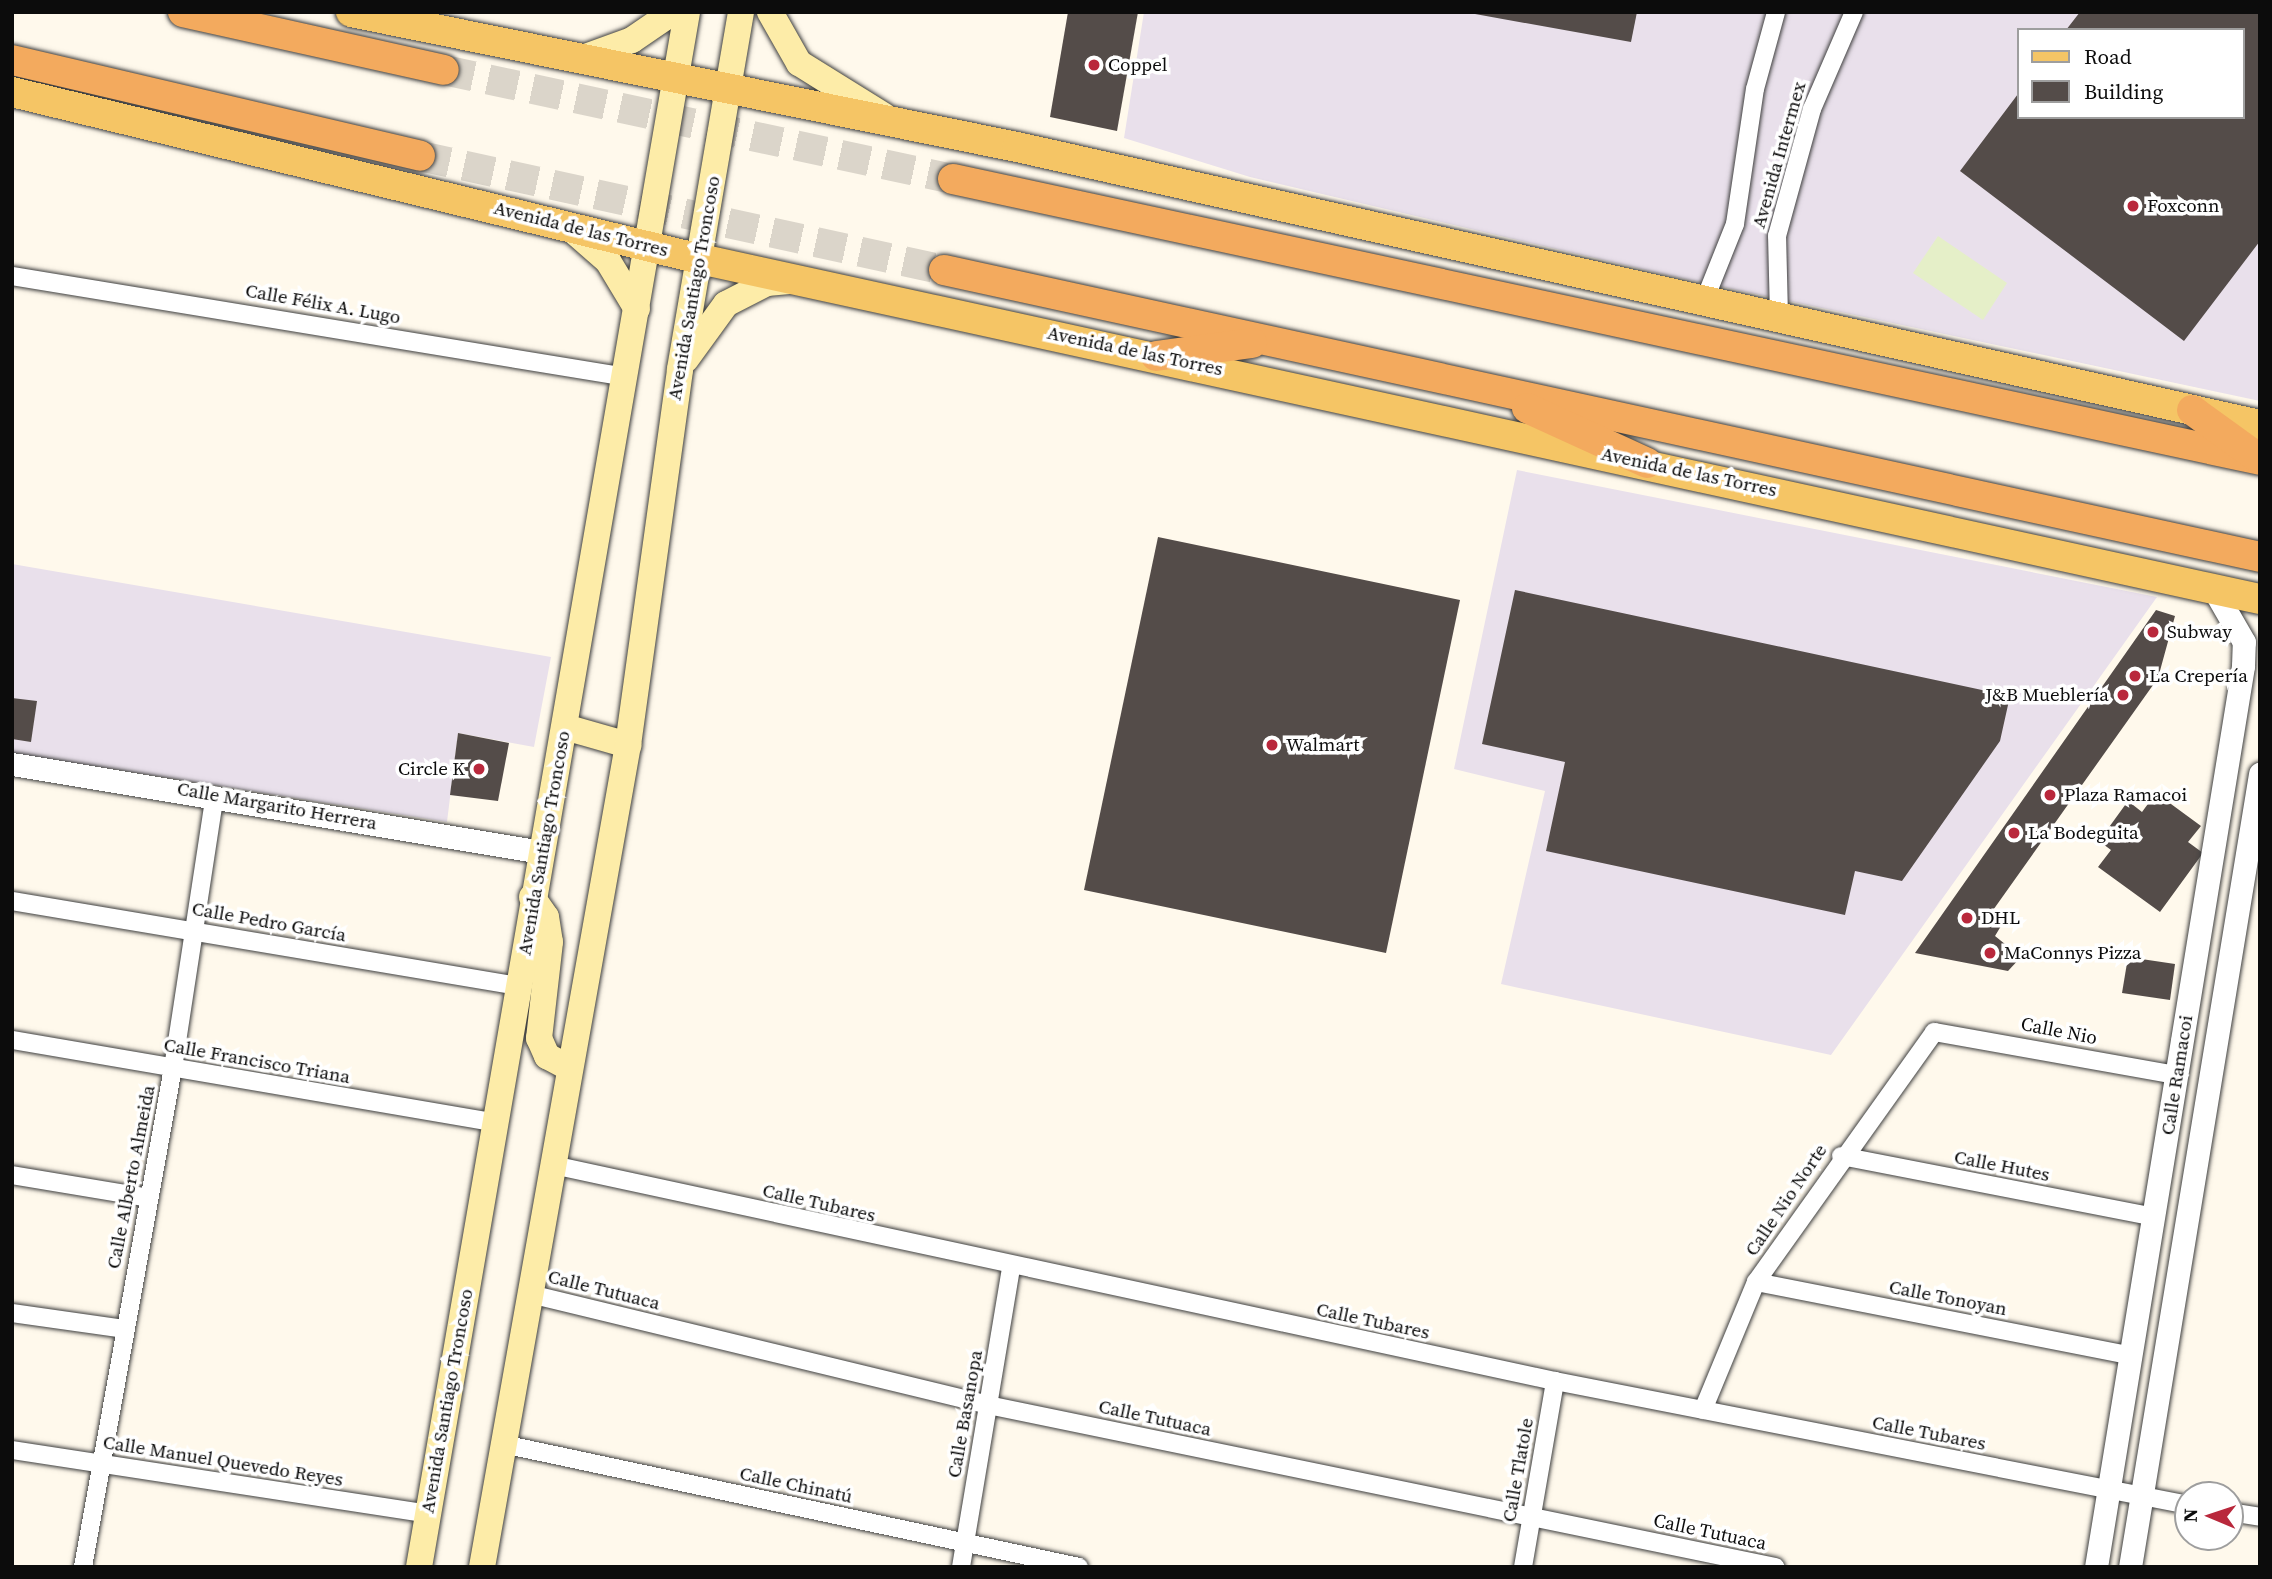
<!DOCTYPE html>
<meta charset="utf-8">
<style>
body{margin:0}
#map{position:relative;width:2272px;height:1579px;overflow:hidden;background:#fff9ec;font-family:"Source Serif 4",serif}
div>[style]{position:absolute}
.industrial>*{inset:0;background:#e9e0eb}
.pitch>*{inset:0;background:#e5efc8}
.building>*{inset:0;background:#544c49}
.trunk-tunnel>*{height:30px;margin-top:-15px;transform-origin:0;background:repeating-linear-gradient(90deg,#dbd5ca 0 30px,transparent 0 45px)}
.roads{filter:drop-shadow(0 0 2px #3f3f3f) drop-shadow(0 0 2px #3f3f3f)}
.minor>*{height:18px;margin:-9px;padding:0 9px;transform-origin:9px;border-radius:9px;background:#fff}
.tertiary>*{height:23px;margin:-11.5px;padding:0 11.5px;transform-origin:11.5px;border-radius:11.5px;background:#fff}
.secondary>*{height:26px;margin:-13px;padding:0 13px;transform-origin:13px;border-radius:13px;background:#fdeca8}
.primary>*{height:30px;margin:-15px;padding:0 15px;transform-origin:15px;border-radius:15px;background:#f5c565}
.trunk>*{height:30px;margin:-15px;padding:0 15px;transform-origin:15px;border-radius:15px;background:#f3aa5e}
.dots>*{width:19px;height:19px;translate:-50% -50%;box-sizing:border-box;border:4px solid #fff;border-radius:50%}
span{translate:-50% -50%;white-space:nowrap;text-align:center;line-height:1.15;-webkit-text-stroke:7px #fff;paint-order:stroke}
.poi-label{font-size:19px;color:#0c0c0c}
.left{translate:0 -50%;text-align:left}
.right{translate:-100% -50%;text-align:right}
.street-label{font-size:19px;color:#0c0c0c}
.frame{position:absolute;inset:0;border:14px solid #0c0c0c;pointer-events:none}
.legend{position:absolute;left:2017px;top:28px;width:228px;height:91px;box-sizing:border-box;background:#fff;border:2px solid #9e9e9e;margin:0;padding:9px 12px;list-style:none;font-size:21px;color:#0c0c0c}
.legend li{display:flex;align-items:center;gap:14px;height:35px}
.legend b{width:35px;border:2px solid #9e9e9e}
.north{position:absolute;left:2174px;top:1481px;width:70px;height:70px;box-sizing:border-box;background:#fff;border:2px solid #9e9e9e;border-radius:50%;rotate:272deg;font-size:19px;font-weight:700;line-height:28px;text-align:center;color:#0c0c0c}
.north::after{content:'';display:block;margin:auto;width:24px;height:32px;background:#b9283c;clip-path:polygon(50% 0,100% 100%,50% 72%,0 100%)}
</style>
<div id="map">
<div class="industrial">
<div style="clip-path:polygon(evenodd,1144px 12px,2260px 12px,2260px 401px,1671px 276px,1250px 177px,1124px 138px,1144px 12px,2018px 30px,2242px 30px,2242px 117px,2018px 117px,2018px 30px)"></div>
<div style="clip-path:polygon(1517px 470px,2157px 597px,1831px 1055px,1501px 984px,1545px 791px,1454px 769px)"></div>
<div style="clip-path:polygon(12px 564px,551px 657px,534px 747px,458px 733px,447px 822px,12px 753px)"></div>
</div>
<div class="pitch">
<div style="clip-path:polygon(1938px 236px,2007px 283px,1983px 320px,1913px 273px)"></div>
</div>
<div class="building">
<div style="clip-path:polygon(1068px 12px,1138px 12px,1117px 131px,1050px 117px)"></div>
<div style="clip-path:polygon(1464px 12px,1637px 12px,1631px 42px)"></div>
<div style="clip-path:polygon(2080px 12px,2260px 12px,2260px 241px,2184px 341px,1960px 171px,2018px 94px,2018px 117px,2242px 117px,2242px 30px,2066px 30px)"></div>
<div style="clip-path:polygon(1158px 537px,1460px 600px,1386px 953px,1084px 890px)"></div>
<div style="clip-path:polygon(1515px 590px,2010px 696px,2000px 741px,1902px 881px,1855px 871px,1845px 915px,1546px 851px,1565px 762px,1482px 744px)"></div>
<div style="clip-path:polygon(2156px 610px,2175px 616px,2158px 678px,1991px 913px,2004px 921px,1995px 936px,2021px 957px,2008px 971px,1915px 953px)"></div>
<div style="clip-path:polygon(12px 698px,37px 701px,31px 742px,12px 739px)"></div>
<div style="clip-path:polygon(458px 733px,509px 743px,498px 801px,450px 795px)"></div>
<div style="clip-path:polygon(2156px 793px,2201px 826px,2188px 842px,2203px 853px,2160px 912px,2098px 867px,2111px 850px,2099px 841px,2128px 801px,2142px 812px)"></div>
<div style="clip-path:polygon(2128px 957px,2175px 964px,2170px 1000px,2122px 993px)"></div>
</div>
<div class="trunk-tunnel">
<div style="left:444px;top:70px;width:521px;rotate:12.09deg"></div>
<div style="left:420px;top:156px;width:536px;rotate:12.27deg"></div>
</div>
<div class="roads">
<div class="minor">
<div style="left:12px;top:276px;width:622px;rotate:9.34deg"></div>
<div style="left:1705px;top:299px;width:81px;rotate:-68.2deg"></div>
<div style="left:1735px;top:224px;width:136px;rotate:-81.6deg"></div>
<div style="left:1755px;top:89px;width:80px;rotate:-74.7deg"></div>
<div style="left:1779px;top:316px;width:80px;rotate:-91.4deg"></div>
<div style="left:1777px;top:236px;width:132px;rotate:-74.6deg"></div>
<div style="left:1812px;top:109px;width:106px;rotate:-66.6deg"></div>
<div style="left:12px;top:901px;width:513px;rotate:9.54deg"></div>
<div style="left:12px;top:1040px;width:489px;rotate:9.7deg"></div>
<div style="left:1841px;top:1156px;width:320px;rotate:11deg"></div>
<div style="left:553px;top:1165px;width:1025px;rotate:12.17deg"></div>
<div style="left:1555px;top:1381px;width:645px;rotate:11.08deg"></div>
<div style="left:12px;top:1175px;width:139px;rotate:9.5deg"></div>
<div style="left:1756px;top:1282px;width:383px;rotate:11.1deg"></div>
<div style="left:530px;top:1294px;width:471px;rotate:13.6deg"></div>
<div style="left:988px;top:1405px;width:804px;rotate:11.63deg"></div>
<div style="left:12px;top:1313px;width:113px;rotate:8.1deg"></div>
<div style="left:1703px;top:1410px;width:139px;rotate:-67.5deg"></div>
<div style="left:1756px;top:1282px;width:307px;rotate:-54.5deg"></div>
<div style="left:1934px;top:1032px;width:246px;rotate:10.1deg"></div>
<div style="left:503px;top:1444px;width:589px;rotate:12.05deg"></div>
<div style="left:12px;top:1450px;width:421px;rotate:8.7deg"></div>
<div style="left:2230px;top:1512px;width:30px;rotate:9deg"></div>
<div style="left:83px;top:1567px;width:507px;rotate:-79.78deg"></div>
<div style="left:173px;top:1068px;width:276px;rotate:-81.3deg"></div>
<div style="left:961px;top:1567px;width:303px;rotate:-80.5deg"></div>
<div style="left:1523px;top:1567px;width:189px;rotate:-80.2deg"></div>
</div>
<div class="tertiary">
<div style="left:12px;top:764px;width:537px;rotate:9.43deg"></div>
<div style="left:2096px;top:1567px;width:913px;rotate:-80.73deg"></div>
<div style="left:2243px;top:666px;width:24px;rotate:-88deg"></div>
<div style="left:2244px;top:642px;width:60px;rotate:-120deg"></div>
<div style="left:2130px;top:1567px;width:804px;rotate:-80.69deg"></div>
</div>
<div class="secondary">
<div style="left:770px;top:12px;width:59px;rotate:60.4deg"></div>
<div style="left:799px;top:63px;width:100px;rotate:31.9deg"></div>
<div style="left:580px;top:59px;width:55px;rotate:-20.1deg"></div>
<div style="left:632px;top:40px;width:50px;rotate:-34.3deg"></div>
<div style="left:569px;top:227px;width:52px;rotate:41.1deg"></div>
<div style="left:608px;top:261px;width:56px;rotate:58.9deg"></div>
<div style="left:686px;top:359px;width:68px;rotate:-54deg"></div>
<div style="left:726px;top:304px;width:46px;rotate:-27.1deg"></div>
<div style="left:767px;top:283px;width:22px;rotate:-5deg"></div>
<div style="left:565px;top:727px;width:66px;rotate:15.9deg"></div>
<div style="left:532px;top:897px;width:24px;rotate:55deg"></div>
<div style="left:546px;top:917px;width:25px;rotate:81deg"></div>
<div style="left:550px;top:942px;width:97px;rotate:96.5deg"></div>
<div style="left:539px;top:1038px;width:20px;rotate:66deg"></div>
<div style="left:547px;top:1056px;width:26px;rotate:28deg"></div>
<div style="left:419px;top:1567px;width:1578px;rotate:-80.22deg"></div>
<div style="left:482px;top:1567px;width:835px;rotate:-79.93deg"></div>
<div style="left:628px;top:745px;width:380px;rotate:-82.1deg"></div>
<div style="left:680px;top:369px;width:362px;rotate:-80.3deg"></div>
</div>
<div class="primary">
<div style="left:351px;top:12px;width:680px;rotate:11.46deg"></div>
<div style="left:1017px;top:147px;width:1274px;rotate:12.61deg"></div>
<div style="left:12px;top:92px;width:708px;rotate:13.64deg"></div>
<div style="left:700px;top:259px;width:1597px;rotate:12.3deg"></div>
</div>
<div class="trunk">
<div style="left:183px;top:12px;width:267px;rotate:12.5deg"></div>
<div style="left:12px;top:60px;width:419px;rotate:13.2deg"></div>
<div style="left:953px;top:179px;width:1337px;rotate:12.13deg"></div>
<div style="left:944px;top:270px;width:1347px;rotate:12.3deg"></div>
<div style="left:1156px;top:356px;width:97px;rotate:-7.7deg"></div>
<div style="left:1527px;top:408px;width:132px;rotate:24.6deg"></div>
<div style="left:2192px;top:410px;width:77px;rotate:36deg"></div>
</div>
</div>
<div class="dots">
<div style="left:1094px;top:65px;background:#b9283c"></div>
<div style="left:2133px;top:206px;background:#b9283c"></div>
<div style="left:2153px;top:632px;background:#b9283c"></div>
<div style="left:2135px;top:676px;background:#b9283c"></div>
<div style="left:2123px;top:695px;background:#b9283c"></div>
<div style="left:1272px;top:745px;background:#b9283c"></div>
<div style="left:479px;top:769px;background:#b9283c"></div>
<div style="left:2050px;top:795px;background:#b9283c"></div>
<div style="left:2014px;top:833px;background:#b9283c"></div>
<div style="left:1967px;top:918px;background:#b9283c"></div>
<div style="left:1990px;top:953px;background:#b9283c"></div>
</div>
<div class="poi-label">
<span class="left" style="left:1108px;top:65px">Coppel</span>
<span class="left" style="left:2147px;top:206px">Foxconn</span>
<span class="left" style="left:2167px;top:632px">Subway</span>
<span class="left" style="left:2149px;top:676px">La Crepería</span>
<span class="right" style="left:2109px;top:695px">J&amp;B Mueblería</span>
<span class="left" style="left:1286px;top:745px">Walmart</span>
<span class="right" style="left:465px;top:769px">Circle K</span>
<span class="left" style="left:2064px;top:795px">Plaza Ramacoi</span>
<span class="left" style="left:2028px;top:833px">La Bodeguita</span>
<span class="left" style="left:1981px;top:918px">DHL</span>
<span class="left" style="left:2004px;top:953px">MaConnys Pizza</span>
</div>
<div class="street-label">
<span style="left:1779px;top:155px;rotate:-74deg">Avenida Intermex</span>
<span style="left:581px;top:229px;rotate:14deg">Avenida de las Torres</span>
<span style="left:694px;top:288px;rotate:-80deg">Avenida Santiago Troncoso</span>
<span style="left:323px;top:304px;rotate:10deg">Calle Félix A. Lugo</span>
<span style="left:1135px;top:351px;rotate:12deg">Avenida de las Torres</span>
<span style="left:1689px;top:472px;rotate:12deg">Avenida de las Torres</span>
<span style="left:277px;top:806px;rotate:10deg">Calle Margarito Herrera</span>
<span style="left:544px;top:843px;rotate:-80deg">Avenida Santiago Troncoso</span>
<span style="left:269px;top:922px;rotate:10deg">Calle Pedro García</span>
<span style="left:2059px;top:1031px;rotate:11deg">Calle Nio</span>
<span style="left:257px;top:1061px;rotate:10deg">Calle Francisco Triana</span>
<span style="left:2177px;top:1075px;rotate:-81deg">Calle Ramacoi</span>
<span style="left:2002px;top:1166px;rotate:11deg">Calle Hutes</span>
<span style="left:131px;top:1177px;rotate:-79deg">Calle Alberto Almeida</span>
<span style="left:1786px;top:1200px;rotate:-56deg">Calle Nio Norte</span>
<span style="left:819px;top:1203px;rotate:13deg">Calle Tubares</span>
<span style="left:604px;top:1290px;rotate:14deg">Calle Tutuaca</span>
<span style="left:1948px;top:1298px;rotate:11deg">Calle Tonoyan</span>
<span style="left:1373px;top:1321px;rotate:12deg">Calle Tubares</span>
<span style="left:447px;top:1401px;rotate:-80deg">Avenida Santiago Troncoso</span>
<span style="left:965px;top:1414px;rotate:-80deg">Calle Basanopa</span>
<span style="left:1155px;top:1418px;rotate:12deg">Calle Tutuaca</span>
<span style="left:1929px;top:1433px;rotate:11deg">Calle Tubares</span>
<span style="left:223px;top:1461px;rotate:9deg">Calle Manuel Quevedo Reyes</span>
<span style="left:1518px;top:1470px;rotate:-80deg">Calle Tlatole</span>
<span style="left:796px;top:1485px;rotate:12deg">Calle Chinatú</span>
<span style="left:1710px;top:1532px;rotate:12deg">Calle Tutuaca</span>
</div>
<div class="frame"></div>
<ul class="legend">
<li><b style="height:9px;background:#f5c565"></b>Road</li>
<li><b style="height:19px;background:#544c49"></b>Building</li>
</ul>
<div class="north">N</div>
</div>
